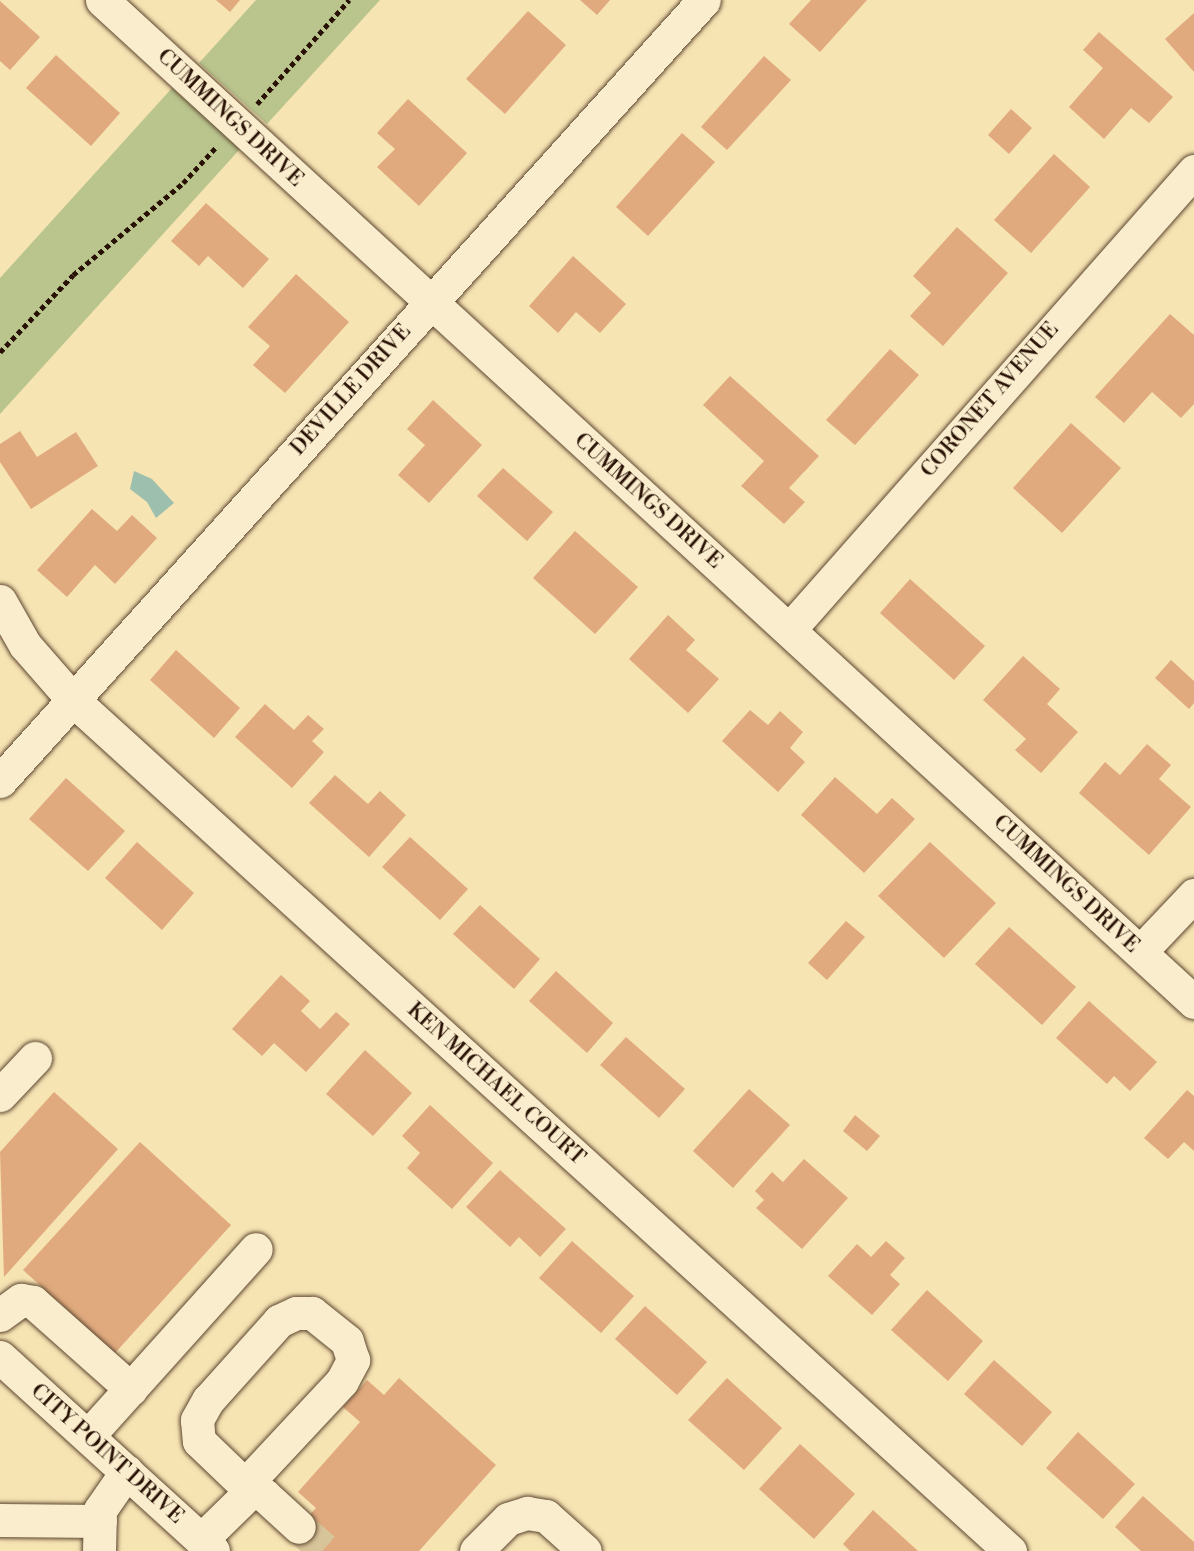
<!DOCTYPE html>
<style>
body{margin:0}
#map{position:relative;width:1194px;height:1551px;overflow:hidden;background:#f7e4b3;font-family:"Libre Bodoni",serif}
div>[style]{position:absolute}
.green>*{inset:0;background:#bac58e}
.water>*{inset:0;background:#9dbfad}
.building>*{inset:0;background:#e0aa7e}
.minor-tunnel>*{height:33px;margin-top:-16.5px;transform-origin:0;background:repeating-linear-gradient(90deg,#d8c499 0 33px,transparent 0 50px)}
.path>*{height:4.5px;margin-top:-2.25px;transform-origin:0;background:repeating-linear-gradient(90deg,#291205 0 5px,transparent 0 8.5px)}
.roads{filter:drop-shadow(0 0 2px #5c4630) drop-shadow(0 0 2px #5c4630)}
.minor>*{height:33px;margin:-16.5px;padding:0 16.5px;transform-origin:16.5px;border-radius:16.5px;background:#faedce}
span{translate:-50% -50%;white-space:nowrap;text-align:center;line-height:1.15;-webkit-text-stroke:6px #faedce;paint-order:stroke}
.street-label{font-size:21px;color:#291205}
</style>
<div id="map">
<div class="green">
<div style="clip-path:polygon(256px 0,380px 0,267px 124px,199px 63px)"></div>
<div style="clip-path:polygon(172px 88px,240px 149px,0 414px,0 278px)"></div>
</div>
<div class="water">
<div style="clip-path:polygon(134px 471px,152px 479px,174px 503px,156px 518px,147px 502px,130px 489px)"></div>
</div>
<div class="building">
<div style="clip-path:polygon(216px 0,240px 0,230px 12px)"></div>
<div style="clip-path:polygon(580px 0,610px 0,597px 15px)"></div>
<div style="clip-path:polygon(811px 0,867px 0,820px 52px,789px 24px)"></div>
<div style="clip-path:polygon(0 1px,40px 37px,10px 70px,0 61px)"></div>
<div style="clip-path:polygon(528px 11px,566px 45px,505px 114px,466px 79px)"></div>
<div style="clip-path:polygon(1194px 13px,1194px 72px,1165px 39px)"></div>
<div style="clip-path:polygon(1099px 32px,1173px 97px,1149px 123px,1131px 108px,1104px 139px,1069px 107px,1103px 68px,1083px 50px)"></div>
<div style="clip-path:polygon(56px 55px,120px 113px,91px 146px,26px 88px)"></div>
<div style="clip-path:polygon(764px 56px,791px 80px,727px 150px,701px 127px)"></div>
<div style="clip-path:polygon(408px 99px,467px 153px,419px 206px,377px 167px,395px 149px,377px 133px)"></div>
<div style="clip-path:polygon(1011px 109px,1032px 128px,1009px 154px,988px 135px)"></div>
<div style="clip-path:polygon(682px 133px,715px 162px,648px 236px,616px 207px)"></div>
<div style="clip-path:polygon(1054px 154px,1090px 187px,1031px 253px,994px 220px)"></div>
<div style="clip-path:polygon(206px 203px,269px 259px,243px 288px,208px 256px,199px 266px,171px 241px)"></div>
<div style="clip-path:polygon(957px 227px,1008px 273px,943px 346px,910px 316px,931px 293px,913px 276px)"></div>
<div style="clip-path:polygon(573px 256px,626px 304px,600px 333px,576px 312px,558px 333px,529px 306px)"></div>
<div style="clip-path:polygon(296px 274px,349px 322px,285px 393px,253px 365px,270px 346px,248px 327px)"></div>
<div style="clip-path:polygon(1170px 314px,1194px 335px,1194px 404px,1181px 418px,1152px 392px,1124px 423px,1095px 397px)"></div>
<div style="clip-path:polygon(890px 349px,919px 375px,855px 445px,826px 420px)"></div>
<div style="clip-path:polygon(730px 376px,819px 456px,789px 488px,805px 502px,784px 524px,741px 486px,764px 461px,703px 405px)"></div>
<div style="clip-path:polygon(433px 400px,482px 445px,429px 503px,398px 475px,425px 445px,407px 429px)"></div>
<div style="clip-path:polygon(1071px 423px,1121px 468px,1062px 533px,1013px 488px)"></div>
<div style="clip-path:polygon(20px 431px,37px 457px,76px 432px,98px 466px,31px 509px,0 462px,0 444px)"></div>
<div style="clip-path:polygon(503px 468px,553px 512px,527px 541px,477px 496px)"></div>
<div style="clip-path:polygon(92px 509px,117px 531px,132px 515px,157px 538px,115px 584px,95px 565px,67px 597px,37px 570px)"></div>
<div style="clip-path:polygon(575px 531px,638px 587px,595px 634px,533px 578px)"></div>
<div style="clip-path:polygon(910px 579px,985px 646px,954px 680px,880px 613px)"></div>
<div style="clip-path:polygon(668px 615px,695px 640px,686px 650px,719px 679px,688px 713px,629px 659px)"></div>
<div style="clip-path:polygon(176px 650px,240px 708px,214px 738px,150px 680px)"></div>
<div style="clip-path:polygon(1023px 656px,1060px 689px,1047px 704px,1078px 732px,1041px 773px,1015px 750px,1026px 739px,983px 700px)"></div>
<div style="clip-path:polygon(1171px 660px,1194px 681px,1194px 703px,1189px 709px,1155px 678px)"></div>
<div style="clip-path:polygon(265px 704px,294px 730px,308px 715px,324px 729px,312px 741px,324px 752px,292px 788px,235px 737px)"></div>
<div style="clip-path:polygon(750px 710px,768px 725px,780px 711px,803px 732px,790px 748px,805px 762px,778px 792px,722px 741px)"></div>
<div style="clip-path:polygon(1147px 744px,1171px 765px,1159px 779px,1191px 807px,1149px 855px,1079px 793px,1105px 762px,1120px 775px)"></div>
<div style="clip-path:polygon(335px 775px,368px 804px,380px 791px,406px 815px,369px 857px,309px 803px)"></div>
<div style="clip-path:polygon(835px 777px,877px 814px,892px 798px,915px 819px,864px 873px,801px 815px)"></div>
<div style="clip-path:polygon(66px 778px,125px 831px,88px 871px,29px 819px)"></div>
<div style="clip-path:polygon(410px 837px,468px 889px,440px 920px,382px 867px)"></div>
<div style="clip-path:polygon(137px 842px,194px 893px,162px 930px,105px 878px)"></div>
<div style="clip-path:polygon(930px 842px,996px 903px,944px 958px,878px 896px)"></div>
<div style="clip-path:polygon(480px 905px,540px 959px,514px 989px,453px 934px)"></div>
<div style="clip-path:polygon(846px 921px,865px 937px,827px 980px,808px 963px)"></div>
<div style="clip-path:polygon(1009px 927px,1076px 987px,1042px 1025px,975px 964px)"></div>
<div style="clip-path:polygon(556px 971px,613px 1023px,587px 1053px,529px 1001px)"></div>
<div style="clip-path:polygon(281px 975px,310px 1001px,301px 1011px,320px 1029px,336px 1012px,350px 1024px,306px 1072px,274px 1043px,262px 1056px,232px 1029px)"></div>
<div style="clip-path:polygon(1089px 1001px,1157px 1062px,1130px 1091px,1114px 1076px,1107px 1084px,1056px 1038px)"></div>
<div style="clip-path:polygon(626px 1037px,685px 1089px,659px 1118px,600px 1065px)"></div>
<div style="clip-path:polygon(365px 1050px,412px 1093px,373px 1136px,326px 1094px)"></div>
<div style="clip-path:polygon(749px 1089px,790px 1125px,733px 1188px,693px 1151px)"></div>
<div style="clip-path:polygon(1187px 1090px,1194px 1096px,1194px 1151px,1184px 1142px,1168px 1159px,1144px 1138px)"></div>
<div style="clip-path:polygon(54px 1092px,118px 1149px,4px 1277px,0 1152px)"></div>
<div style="clip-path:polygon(430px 1105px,493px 1163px,452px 1209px,407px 1168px,420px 1153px,402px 1136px)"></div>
<div style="clip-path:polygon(855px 1115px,880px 1136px,867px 1151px,843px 1131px)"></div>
<div style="clip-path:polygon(140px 1142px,231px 1225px,115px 1353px,23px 1270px)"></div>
<div style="clip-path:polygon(804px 1159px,848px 1198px,802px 1249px,756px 1208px,764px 1200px,755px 1191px,772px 1172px,783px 1182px)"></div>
<div style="clip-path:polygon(500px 1170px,566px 1229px,540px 1257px,519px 1237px,510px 1247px,466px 1207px)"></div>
<div style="clip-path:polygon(572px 1241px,634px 1296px,601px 1333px,539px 1278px)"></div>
<div style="clip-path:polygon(886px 1241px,905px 1258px,890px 1275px,900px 1284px,872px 1315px,828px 1276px,857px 1244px,871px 1257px)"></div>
<div style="clip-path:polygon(927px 1290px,983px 1341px,948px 1381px,891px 1330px)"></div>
<div style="clip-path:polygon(645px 1306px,707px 1362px,677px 1395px,615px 1339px)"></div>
<div style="clip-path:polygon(994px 1360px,1052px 1412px,1022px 1446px,964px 1394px)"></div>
<div style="clip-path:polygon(399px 1378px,496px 1465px,419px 1551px,311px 1551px,292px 1534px,316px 1508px,298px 1492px,360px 1422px,343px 1407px,367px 1380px,384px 1395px)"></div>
<div style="clip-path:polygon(727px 1378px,782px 1428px,744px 1470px,688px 1420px)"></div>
<div style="clip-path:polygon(1078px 1432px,1135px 1484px,1103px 1519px,1046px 1468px)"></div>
<div style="clip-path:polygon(800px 1444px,855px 1494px,814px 1539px,759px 1489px)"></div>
<div style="clip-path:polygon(1143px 1496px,1194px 1542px,1194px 1551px,1141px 1551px,1115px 1527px)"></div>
<div style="clip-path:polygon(873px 1510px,918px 1551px,850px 1551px,843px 1544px)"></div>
</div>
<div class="minor-tunnel">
<div style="left:299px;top:1527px;width:37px;rotate:41deg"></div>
</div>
<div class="path">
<div style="left:257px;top:104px;width:139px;rotate:-48.5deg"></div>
<div style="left:0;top:352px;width:106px;rotate:-46.5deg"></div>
<div style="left:73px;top:275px;width:143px;rotate:-39.9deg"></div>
<div style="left:183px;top:183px;width:50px;rotate:-47.4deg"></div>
</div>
<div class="roads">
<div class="minor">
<div style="left:102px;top:0;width:1482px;rotate:42.54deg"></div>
<div style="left:0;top:601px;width:51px;rotate:60.4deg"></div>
<div style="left:25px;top:645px;width:73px;rotate:48.9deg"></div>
<div style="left:73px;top:700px;width:1266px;rotate:42.25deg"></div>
<div style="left:789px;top:630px;width:612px;rotate:-48.58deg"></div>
<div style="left:0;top:781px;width:1051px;rotate:-47.97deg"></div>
<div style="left:1140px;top:952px;width:79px;rotate:-46.5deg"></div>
<div style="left:0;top:1095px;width:51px;rotate:-46.6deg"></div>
<div style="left:0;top:1315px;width:26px;rotate:-36deg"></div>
<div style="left:21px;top:1300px;width:12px;rotate:9deg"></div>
<div style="left:33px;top:1302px;width:131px;rotate:41.6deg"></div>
<div style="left:0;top:1357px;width:288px;rotate:42.3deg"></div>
<div style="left:88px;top:1436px;width:251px;rotate:-48.1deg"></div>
<div style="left:245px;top:1485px;width:142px;rotate:-47deg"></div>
<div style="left:342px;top:1381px;width:24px;rotate:-62deg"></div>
<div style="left:353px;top:1360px;width:20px;rotate:-108deg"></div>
<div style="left:347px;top:1341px;width:45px;rotate:-141.3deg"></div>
<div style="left:312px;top:1313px;width:16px;rotate:180deg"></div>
<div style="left:296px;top:1313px;width:19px;rotate:155deg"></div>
<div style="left:279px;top:1321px;width:106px;rotate:131.9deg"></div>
<div style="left:208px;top:1400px;width:23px;rotate:119deg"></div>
<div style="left:197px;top:1420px;width:21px;rotate:85deg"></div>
<div style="left:199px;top:1441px;width:72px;rotate:43.9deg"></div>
<div style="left:251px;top:1491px;width:14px;rotate:17deg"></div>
<div style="left:264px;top:1495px;width:47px;rotate:42.4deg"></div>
<div style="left:0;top:1520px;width:100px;rotate:0.6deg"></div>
<div style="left:201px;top:1540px;width:70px;rotate:-44.4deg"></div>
<div style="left:99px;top:1551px;width:41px;rotate:-88.6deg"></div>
<div style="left:100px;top:1510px;width:47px;rotate:-55.3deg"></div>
<div style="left:476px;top:1551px;width:45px;rotate:-45deg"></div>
<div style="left:508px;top:1519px;width:20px;rotate:-18deg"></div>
<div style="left:527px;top:1513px;width:19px;rotate:9deg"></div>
<div style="left:546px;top:1516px;width:52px;rotate:41.9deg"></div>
</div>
</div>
<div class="street-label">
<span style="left:230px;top:118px;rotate:43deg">CUMMINGS DRIVE</span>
<span style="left:351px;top:390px;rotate:-48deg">DEVILLE DRIVE</span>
<span style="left:990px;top:400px;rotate:-49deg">CORONET AVENUE</span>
<span style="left:648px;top:501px;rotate:42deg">CUMMINGS DRIVE</span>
<span style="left:1066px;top:884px;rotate:43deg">CUMMINGS DRIVE</span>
<span style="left:496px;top:1084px;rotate:42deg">KEN MICHAEL COURT</span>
<span style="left:107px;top:1454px;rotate:42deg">CITY POINT DRIVE</span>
</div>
</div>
